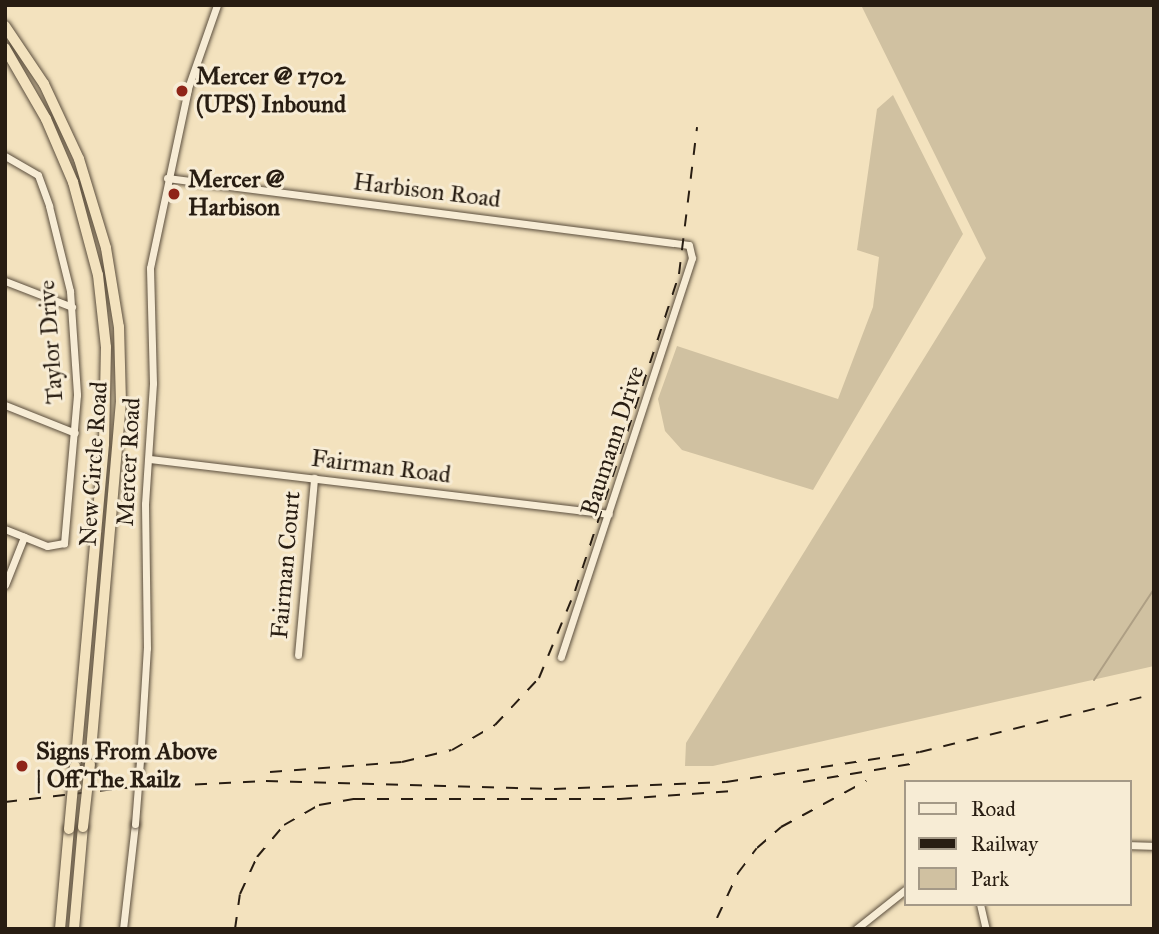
<!DOCTYPE html>
<style>
body{margin:0}
#map{position:relative;width:1159px;height:934px;overflow:hidden;background:#f3e2be;font-family:"IM FELL Great Primer",serif}
div>[style]{position:absolute}
.green>*{inset:0;background:#d0c1a1}
.stream>*{height:2px;margin:-1px;padding:0 1px;transform-origin:1px;border-radius:1px;background:#ae9f84}
.roads{filter:drop-shadow(0 0 2px #5b4e3d) drop-shadow(0 0 2px #5b4e3d)}
.minor>*{height:7px;margin:-3.5px;padding:0 3.5px;transform-origin:3.5px;border-radius:3.5px;background:#f7ecd5}
.highway>*{height:10px;margin:-5px;padding:0 5px;transform-origin:5px;border-radius:5px;background:#f3e2be}
.rail>*{height:2px;margin-top:-1px;transform-origin:0;background:repeating-linear-gradient(90deg,#281d12 0 12px,transparent 0 24px)}
.bridges{filter:drop-shadow(0 0 2px #5b4e3d) drop-shadow(0 0 2px #5b4e3d)}
.minor-bridge>*{height:7px;margin:-3.5px;padding:0 3.5px;transform-origin:3.5px;border-radius:3.5px;background:#f7ecd5}
.highway-bridge>*{height:10px;margin:-5px;padding:0 5px;transform-origin:5px;border-radius:5px;background:#f3e2be}
.dots>*{width:19px;height:19px;translate:-50% -50%;box-sizing:border-box;border:4px solid #f7ecd5;border-radius:50%}
span{translate:-50% -50%;white-space:nowrap;text-align:center;line-height:1.15;-webkit-text-stroke:6px #f7ecd5;paint-order:stroke}
.poi-label{font-size:24px;color:#281d12;font-weight:700}
.left{translate:0 -50%;text-align:left}
.street-label{font-size:24px;color:#281d12}
.frame{position:absolute;inset:0;border:7px solid #281d12;pointer-events:none}
.legend{position:absolute;left:904px;top:780px;width:228px;height:126px;box-sizing:border-box;background:#f7ecd5;border:2px solid #a49987;margin:0;padding:9px 12px;list-style:none;font-size:21px;color:#281d12}
.legend li{display:flex;align-items:center;gap:14px;height:35px}
.legend b{width:35px;border:2px solid #a49987}
</style>
<div id="map">
<div class="green">
<div style="clip-path:polygon(861px 5px,1154px 5px,1154px 666px,713px 766px,685px 766px,686px 743px,986px 258px)"></div>
<div style="clip-path:polygon(893px 95px,963px 234px,813px 490px,682px 450px,665px 431px,658px 399px,677px 346px,838px 399px,873px 307px,879px 257px,857px 250px,877px 109px)"></div>
</div>
<div class="stream">
<div style="left:1094px;top:680px;width:109px;rotate:-56.6deg"></div>
</div>
<div class="roads">
<div class="minor">
<div style="left:5px;top:156px;width:38px;rotate:30deg"></div>
<div style="left:38px;top:175px;width:33px;rotate:70deg"></div>
<div style="left:49px;top:206px;width:88px;rotate:76.1deg"></div>
<div style="left:70px;top:291px;width:104px;rotate:86.1deg"></div>
<div style="left:77px;top:395px;width:149px;rotate:95deg"></div>
<div style="left:64px;top:543px;width:17px;rotate:170deg"></div>
<div style="left:47px;top:546px;width:45px;rotate:-158deg"></div>
<div style="left:167px;top:178px;width:526px;rotate:7.31deg"></div>
<div style="left:689px;top:245px;width:13px;rotate:77deg"></div>
<div style="left:692px;top:258px;width:420px;rotate:108.2deg"></div>
<div style="left:5px;top:281px;width:72px;rotate:21.2deg"></div>
<div style="left:5px;top:405px;width:75px;rotate:21.8deg"></div>
<div style="left:149px;top:459px;width:463px;rotate:6.8deg"></div>
<div style="left:5px;top:585px;width:52px;rotate:-68.4deg"></div>
<div style="left:298px;top:655px;width:178px;rotate:-84.8deg"></div>
<div style="left:140px;top:761px;width:113px;rotate:-86.5deg"></div>
<div style="left:147px;top:648px;width:144px;rotate:-90.8deg"></div>
<div style="left:145px;top:504px;width:121px;rotate:-86.2deg"></div>
<div style="left:153px;top:383px;width:115px;rotate:-91.5deg"></div>
<div style="left:150px;top:268px;width:187px;rotate:-78deg"></div>
<div style="left:189px;top:85px;width:85px;rotate:-70.7deg"></div>
<div style="left:1129px;top:845px;width:25px;rotate:2deg"></div>
<div style="left:980px;top:904px;width:26px;rotate:77deg"></div>
<div style="left:123px;top:929px;width:106px;rotate:-83.5deg"></div>
<div style="left:856px;top:929px;width:63px;rotate:-38.5deg"></div>
</div>
<div class="highway">
<div style="left:5px;top:26px;width:70px;rotate:56.1deg"></div>
<div style="left:44px;top:84px;width:83px;rotate:65deg"></div>
<div style="left:79px;top:159px;width:93px;rotate:73.1deg"></div>
<div style="left:106px;top:248px;width:80px;rotate:80.7deg"></div>
<div style="left:119px;top:327px;width:74px;rotate:88.5deg"></div>
<div style="left:121px;top:401px;width:364px;rotate:94.9deg"></div>
<div style="left:5px;top:48px;width:82px;rotate:60deg"></div>
<div style="left:46px;top:119px;width:69px;rotate:66.8deg"></div>
<div style="left:73px;top:182px;width:96px;rotate:75deg"></div>
<div style="left:98px;top:275px;width:72px;rotate:83.7deg"></div>
<div style="left:106px;top:347px;width:97px;rotate:91.2deg"></div>
<div style="left:104px;top:444px;width:323px;rotate:95.1deg"></div>
<div style="left:60px;top:929px;width:100px;rotate:-84.9deg"></div>
<div style="left:74px;top:929px;width:102px;rotate:-85deg"></div>
</div>
</div>
<div class="rail">
<div style="left:270px;top:772px;width:132px;rotate:-4.3deg"></div>
<div style="left:402px;top:762px;width:51px;rotate:-13.5deg"></div>
<div style="left:452px;top:750px;width:50px;rotate:-30.2deg"></div>
<div style="left:495px;top:725px;width:64px;rotate:-46.9deg"></div>
<div style="left:539px;top:678px;width:94px;rotate:-67.5deg"></div>
<div style="left:575px;top:591px;width:334px;rotate:-71.8deg"></div>
<div style="left:679px;top:274px;width:148px;rotate:-83deg"></div>
<div style="left:803px;top:782px;width:109px;rotate:-9.5deg"></div>
<div style="left:5px;top:802px;width:119px;rotate:-6.8deg"></div>
<div style="left:123px;top:788px;width:143px;rotate:-2.8deg"></div>
<div style="left:266px;top:781px;width:288px;rotate:1.6deg"></div>
<div style="left:554px;top:789px;width:172px;rotate:-2.3deg"></div>
<div style="left:726px;top:782px;width:196px;rotate:-8.8deg"></div>
<div style="left:920px;top:752px;width:241px;rotate:-13.9deg"></div>
<div style="left:717px;top:918px;width:50px;rotate:-65deg"></div>
<div style="left:738px;top:873px;width:31px;rotate:-53deg"></div>
<div style="left:757px;top:848px;width:32px;rotate:-41deg"></div>
<div style="left:781px;top:827px;width:97px;rotate:-28.4deg"></div>
<div style="left:235px;top:929px;width:35px;rotate:-82deg"></div>
<div style="left:240px;top:894px;width:41px;rotate:-65.3deg"></div>
<div style="left:257px;top:857px;width:42px;rotate:-49.8deg"></div>
<div style="left:284px;top:825px;width:40px;rotate:-29.7deg"></div>
<div style="left:319px;top:805px;width:35px;rotate:-10deg"></div>
<div style="left:353px;top:799px;width:267px"></div>
<div style="left:620px;top:799px;width:113px;rotate:-4deg"></div>
</div>
<div class="bridges">
<div class="minor-bridge">
<div style="left:135px;top:824px;width:63px;rotate:-85.5deg"></div>
</div>
<div class="highway-bridge">
<div style="left:83px;top:827px;width:63px;rotate:-83.7deg"></div>
<div style="left:69px;top:829px;width:63px;rotate:-84.6deg"></div>
</div>
</div>
<div class="dots">
<div style="left:182px;top:91px;background:#8f2418"></div>
<div style="left:174px;top:194px;background:#8f2418"></div>
<div style="left:22px;top:766px;background:#8f2418"></div>
</div>
<div class="poi-label">
<span class="left" style="left:196px;top:91px">Mercer @ 1702<br>(UPS) Inbound</span>
<span class="left" style="left:188px;top:194px">Mercer @<br>Harbison</span>
<span class="left" style="left:36px;top:766px">Signs From Above<br>| Off The Railz</span>
</div>
<div class="street-label">
<span style="left:427px;top:191px;rotate:7deg">Harbison Road</span>
<span style="left:51px;top:342px;rotate:-94deg">Taylor Drive</span>
<span style="left:613px;top:441px;rotate:-72deg">Baumann Drive</span>
<span style="left:129px;top:462px;rotate:-87deg">Mercer Road</span>
<span style="left:94px;top:464px;rotate:-86deg">New Circle Road</span>
<span style="left:381px;top:467px;rotate:7deg">Fairman Road</span>
<span style="left:286px;top:565px;rotate:-85deg">Fairman Court</span>
</div>
<div class="frame"></div>
<ul class="legend">
<li><b style="height:9px;background:#f7ecd5"></b>Road</li>
<li><b style="height:9px;background:#281d12"></b>Railway</li>
<li><b style="height:19px;background:#d0c1a1"></b>Park</li>
</ul>
</div>
